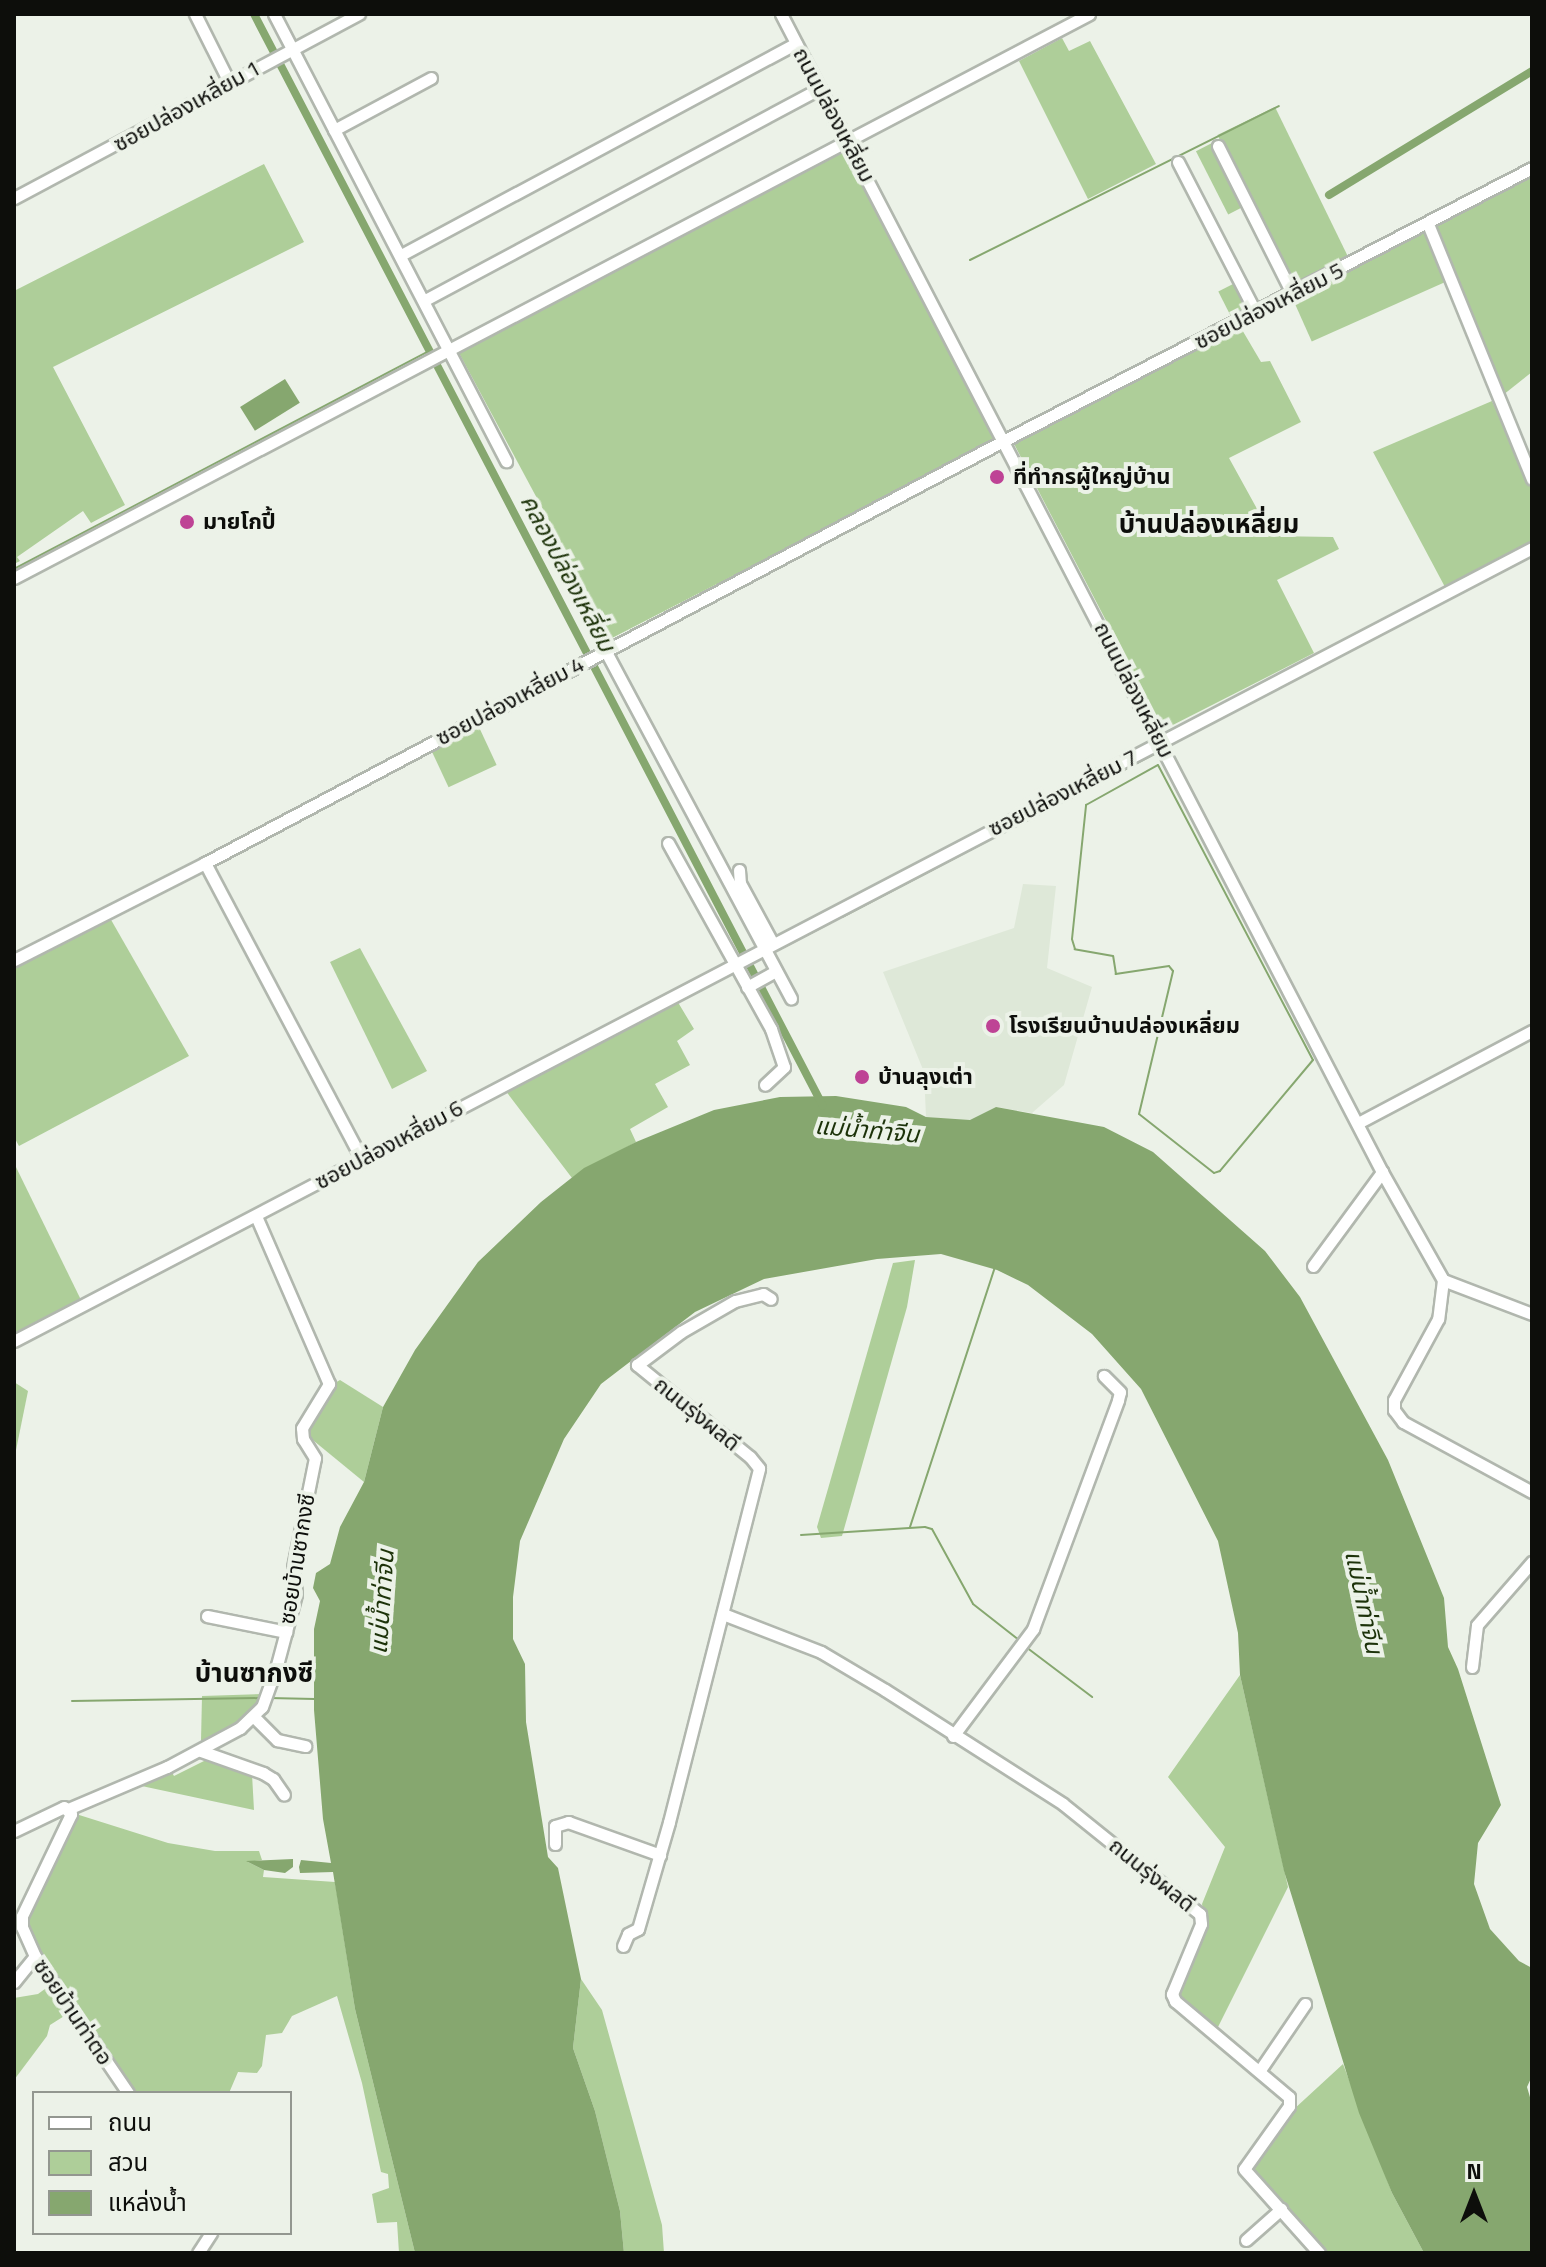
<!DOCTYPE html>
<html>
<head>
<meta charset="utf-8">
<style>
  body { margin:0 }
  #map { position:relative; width:1546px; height:2267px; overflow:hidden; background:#ecf2e8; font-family:"Titillium Web","Noto Sans Thai",sans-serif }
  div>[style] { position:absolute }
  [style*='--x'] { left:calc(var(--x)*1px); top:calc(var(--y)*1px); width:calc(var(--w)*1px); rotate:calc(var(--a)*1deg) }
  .built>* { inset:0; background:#dee8d8 }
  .green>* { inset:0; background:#aece99; transform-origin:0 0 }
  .water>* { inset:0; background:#86a76f; transform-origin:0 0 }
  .stream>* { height:2px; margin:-1px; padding:0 1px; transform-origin:1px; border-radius:1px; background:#86a76f }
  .canal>* { height:8px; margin:-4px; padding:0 4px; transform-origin:4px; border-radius:4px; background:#86a76f }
  .roads { filter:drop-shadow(2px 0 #b1b7ae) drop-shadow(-2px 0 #b1b7ae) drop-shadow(0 2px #b1b7ae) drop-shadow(0 -2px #b1b7ae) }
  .minor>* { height:11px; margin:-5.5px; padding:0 5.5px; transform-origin:5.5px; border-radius:5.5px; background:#fff }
  .dots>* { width:22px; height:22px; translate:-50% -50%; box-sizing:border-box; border:4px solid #ecf2e8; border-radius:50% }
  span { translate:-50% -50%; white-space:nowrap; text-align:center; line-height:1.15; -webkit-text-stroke:8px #ecf2e8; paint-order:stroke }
  .street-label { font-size:22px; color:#0d0e0b }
  .poi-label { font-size:22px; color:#0d0e0b; font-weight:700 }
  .left { translate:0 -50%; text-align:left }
  .water-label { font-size:24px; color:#1c3209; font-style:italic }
  .quarter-label { font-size:26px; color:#0d0e0b; font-weight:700 }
  .frame { position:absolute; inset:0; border:16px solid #0d0e0b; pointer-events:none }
  .legend { position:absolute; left:32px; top:2091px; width:260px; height:144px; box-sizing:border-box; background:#ecf2e8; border:2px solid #939790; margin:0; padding:10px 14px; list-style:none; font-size:24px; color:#0d0e0b }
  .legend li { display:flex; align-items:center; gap:16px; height:40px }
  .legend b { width:40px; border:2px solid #939790 }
  .north { position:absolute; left:1434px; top:2155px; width:80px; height:80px; -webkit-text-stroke:6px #ecf2e8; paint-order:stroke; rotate:0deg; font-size:22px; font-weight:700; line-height:32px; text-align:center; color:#0d0e0b }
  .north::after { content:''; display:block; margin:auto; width:28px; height:36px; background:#0d0e0b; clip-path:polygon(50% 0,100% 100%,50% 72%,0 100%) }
</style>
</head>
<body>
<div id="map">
  <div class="built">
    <i style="clip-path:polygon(1023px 884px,1056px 886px,1047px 968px,1092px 987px,1064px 1085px,1032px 1113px,996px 1107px,970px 1121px,926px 1117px,924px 1072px,883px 972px,1014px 928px)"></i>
  </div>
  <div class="green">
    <i style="clip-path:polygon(1062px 38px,1069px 51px,1090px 41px,1156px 164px,1088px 199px,1019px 61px)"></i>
    <i style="left:1275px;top:107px;width:170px;height:64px;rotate:64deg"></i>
    <i style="left:1212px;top:143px;width:71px;height:18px;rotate:63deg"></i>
    <i style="clip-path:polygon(843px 149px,996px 436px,993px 442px,612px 638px,459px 353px)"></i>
    <i style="clip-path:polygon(264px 164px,304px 242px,53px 367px,125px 505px,91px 523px,83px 511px,17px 557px,20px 561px,14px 564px,14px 291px)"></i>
    <i style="clip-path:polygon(1532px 174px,1532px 372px,1503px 395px,1434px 226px)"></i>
    <i style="left:1425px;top:232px;width:54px;height:148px;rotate:66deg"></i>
    <i style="left:1237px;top:282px;width:31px;height:21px;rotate:63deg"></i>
    <i style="clip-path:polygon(1241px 328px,1261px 362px,1270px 361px,1301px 422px,1229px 458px,1272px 536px,1333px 537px,1339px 549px,1277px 580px,1314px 653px,1163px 730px,1013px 442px)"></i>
    <i style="clip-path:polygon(1492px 401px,1532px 490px,1532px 542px,1445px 587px,1373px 452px)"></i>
    <i style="left:478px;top:725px;width:44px;height:53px;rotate:65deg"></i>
    <i style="clip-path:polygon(110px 918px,189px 1056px,19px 1146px,14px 1137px,14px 968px)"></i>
    <i style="clip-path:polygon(360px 948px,427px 1071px,392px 1089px,330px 962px)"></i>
    <i style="clip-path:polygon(676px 999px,694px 1029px,677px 1041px,690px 1065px,655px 1084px,668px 1107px,630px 1129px,636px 1142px,572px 1178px,505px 1090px)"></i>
    <i style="clip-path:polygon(14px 1163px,81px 1300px,14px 1335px)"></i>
    <i style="clip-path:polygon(915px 1260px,907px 1307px,842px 1536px,821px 1538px,817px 1527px,893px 1263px)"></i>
    <i style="clip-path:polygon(340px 1380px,383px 1407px,364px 1482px,303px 1432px,333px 1384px)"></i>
    <i style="clip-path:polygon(14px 1382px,28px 1391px,14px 1460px)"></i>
    <i style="clip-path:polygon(1240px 1675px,1288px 1887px,1216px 2031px,1174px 1994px,1205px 1919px,1202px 1904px,1225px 1847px,1168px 1777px)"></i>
    <i style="clip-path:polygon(264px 1694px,255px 1708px,236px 1723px,201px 1741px,202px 1696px)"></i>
    <i style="clip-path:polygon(210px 1758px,252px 1774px,254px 1810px,137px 1785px,170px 1769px,174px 1776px)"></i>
    <i style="clip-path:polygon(76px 1814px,168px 1843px,215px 1851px,259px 1851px,262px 1860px,248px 1862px,264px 1870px,263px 1877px,335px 1882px,355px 2009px,415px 2253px,399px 2253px,397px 2222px,377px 2223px,372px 2194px,389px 2188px,388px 2174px,381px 2172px,362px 2083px,337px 1996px,292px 2016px,282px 2033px,266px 2035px,262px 2066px,257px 2073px,238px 2072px,229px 2093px,132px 2093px,25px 1933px,28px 1908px)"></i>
    <i style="clip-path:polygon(581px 1979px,602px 2010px,662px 2225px,664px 2253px,624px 2253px,620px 2211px,595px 2111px,573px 2048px)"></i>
    <i style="clip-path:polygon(49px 1986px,69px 2013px,50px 2025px,47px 2036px,14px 2080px,14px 1998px,38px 1994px)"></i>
    <i style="clip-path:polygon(1343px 2064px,1392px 2193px,1424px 2253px,1325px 2253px,1252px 2175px,1250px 2166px,1293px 2110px)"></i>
  </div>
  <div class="water">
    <i style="left:285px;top:379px;width:28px;height:53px;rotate:58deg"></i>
    <i style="clip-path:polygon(836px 1096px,906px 1107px,926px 1117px,970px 1120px,996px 1107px,1104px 1127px,1153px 1152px,1265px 1251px,1300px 1297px,1388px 1460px,1444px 1598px,1448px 1647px,1458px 1669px,1501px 1805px,1478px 1843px,1474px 1884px,1490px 1929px,1519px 1961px,1532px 1968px,1532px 2076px,1527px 2087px,1532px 2104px,1532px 2253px,1424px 2253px,1392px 2193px,1359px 2113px,1284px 1871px,1240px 1675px,1238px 1633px,1218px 1541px,1141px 1389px,1092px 1334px,1028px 1285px,997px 1270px,941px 1254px,877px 1259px,764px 1279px,695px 1312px,601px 1384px,564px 1439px,520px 1541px,513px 1597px,513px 1639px,525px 1664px,526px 1722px,548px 1857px,558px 1868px,581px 1979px,573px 2048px,595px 2111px,620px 2211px,624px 2253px,415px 2253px,355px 2009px,333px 1872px,300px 1873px,299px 1867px,301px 1860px,331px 1863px,323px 1819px,314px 1710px,314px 1629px,320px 1601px,313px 1588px,316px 1573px,330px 1564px,340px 1527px,364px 1482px,383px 1407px,415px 1350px,478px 1262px,541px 1202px,584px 1168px,636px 1142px,714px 1110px,780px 1097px)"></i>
    <i style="clip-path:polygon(293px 1859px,293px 1867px,285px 1873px,264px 1870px,246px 1861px)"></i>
  </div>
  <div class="stream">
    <i style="--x:970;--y:260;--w:345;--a:-26.5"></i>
    <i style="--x:14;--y:569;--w:469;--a:-27.7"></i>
    <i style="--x:1158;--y:765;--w:333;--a:62.3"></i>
    <i style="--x:1313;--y:1060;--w:145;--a:130"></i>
    <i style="--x:1220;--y:1171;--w:6;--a:162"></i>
    <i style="--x:1214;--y:1173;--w:95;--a:-141.8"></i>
    <i style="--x:1139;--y:1114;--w:147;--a:-76.6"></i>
    <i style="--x:1173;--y:971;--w:6;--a:-129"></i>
    <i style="--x:1169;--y:966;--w:54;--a:171.4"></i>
    <i style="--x:1116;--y:974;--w:18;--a:-99"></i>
    <i style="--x:1113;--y:956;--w:39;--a:-170"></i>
    <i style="--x:1075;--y:949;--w:10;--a:-107"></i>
    <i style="--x:1072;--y:939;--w:135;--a:-84"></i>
    <i style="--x:1086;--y:805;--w:82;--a:-29.1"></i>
    <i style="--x:1065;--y:801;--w:105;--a:-27.8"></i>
    <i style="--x:842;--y:917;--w:237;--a:-27.6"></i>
    <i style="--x:774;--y:952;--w:63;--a:-27.4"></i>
    <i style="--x:750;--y:965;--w:14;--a:-30"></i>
    <i style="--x:173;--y:1264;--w:89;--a:-26.6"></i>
    <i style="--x:910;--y:1527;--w:274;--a:-71.9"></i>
    <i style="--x:801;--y:1535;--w:124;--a:-3.7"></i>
    <i style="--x:925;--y:1527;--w:7;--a:16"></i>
    <i style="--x:932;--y:1529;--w:85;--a:61.3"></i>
    <i style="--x:973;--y:1604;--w:58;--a:38"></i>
    <i style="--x:1026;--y:1647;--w:83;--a:37.1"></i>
    <i style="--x:269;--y:1698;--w:46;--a:1.2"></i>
    <i style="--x:72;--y:1701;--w:187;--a:-0.9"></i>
  </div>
  <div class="canal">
    <i style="--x:254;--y:14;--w:1231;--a:62.48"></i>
    <i style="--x:1329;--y:195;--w:238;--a:-31.4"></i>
  </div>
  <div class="roads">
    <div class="minor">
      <i style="--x:195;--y:14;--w:76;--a:63.4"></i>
      <i style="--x:274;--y:14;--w:504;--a:62.57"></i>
      <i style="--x:781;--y:14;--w:1305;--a:62.57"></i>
      <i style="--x:1382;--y:1172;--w:124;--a:60.5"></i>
      <i style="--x:1443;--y:1280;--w:95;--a:20.9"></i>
      <i style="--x:334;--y:130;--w:110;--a:-28.2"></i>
      <i style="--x:1218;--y:146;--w:165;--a:63.3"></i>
      <i style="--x:1178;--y:162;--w:170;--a:62.7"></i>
      <i style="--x:14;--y:198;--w:391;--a:-28.1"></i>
      <i style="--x:1428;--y:224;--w:275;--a:67.8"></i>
      <i style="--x:401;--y:255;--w:448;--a:-28.2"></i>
      <i style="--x:425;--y:300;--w:448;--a:-28.2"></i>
      <i style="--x:14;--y:578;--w:1214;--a:-27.68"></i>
      <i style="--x:605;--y:650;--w:395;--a:61.9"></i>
      <i style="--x:668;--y:843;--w:213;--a:61"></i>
      <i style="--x:771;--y:1029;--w:40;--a:71.1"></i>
      <i style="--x:784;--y:1067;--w:26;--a:137"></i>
      <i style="--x:205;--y:863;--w:336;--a:62.1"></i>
      <i style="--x:739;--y:870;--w:13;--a:86"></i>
      <i style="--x:740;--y:883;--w:69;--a:61.6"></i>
      <i style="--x:14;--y:960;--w:214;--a:-26.9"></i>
      <i style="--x:205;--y:863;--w:905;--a:-27.87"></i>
      <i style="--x:1005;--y:440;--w:593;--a:-27.3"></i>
      <i style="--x:747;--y:987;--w:33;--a:-29"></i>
      <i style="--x:1358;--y:1123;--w:197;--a:-27.9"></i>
      <i style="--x:1313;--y:1266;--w:117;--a:-53.7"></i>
      <i style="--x:1443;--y:1280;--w:39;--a:97"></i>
      <i style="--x:1438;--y:1319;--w:92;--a:118.5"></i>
      <i style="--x:1394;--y:1400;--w:10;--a:90"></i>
      <i style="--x:1394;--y:1410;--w:15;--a:53"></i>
      <i style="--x:1403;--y:1422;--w:147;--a:28.5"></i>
      <i style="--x:14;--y:1341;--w:1713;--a:-27.58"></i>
      <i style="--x:723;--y:1614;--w:105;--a:21.2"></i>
      <i style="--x:821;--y:1652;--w:74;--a:30.7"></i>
      <i style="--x:885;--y:1690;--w:211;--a:32.6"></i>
      <i style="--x:1063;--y:1804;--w:176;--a:38.8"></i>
      <i style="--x:1200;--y:1914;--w:10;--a:84"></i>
      <i style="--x:1201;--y:1924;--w:76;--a:112.5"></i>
      <i style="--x:1172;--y:1994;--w:8;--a:67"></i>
      <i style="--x:1175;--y:2001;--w:149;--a:40.1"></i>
      <i style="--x:1289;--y:2097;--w:9;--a:90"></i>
      <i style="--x:1289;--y:2106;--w:77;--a:125.5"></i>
      <i style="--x:1244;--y:2169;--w:113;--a:48.2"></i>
      <i style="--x:207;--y:1616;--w:81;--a:11.4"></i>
      <i style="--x:1472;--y:1667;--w:42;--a:-83.2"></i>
      <i style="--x:1477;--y:1625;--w:84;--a:-48.9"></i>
      <i style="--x:254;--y:1717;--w:33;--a:45"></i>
      <i style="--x:277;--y:1740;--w:29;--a:12"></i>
      <i style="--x:953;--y:1736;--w:134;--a:-53.2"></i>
      <i style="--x:1033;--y:1629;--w:244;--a:-69.6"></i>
      <i style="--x:1118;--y:1400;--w:8;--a:-76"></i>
      <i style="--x:1120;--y:1392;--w:23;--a:-135"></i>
      <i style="--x:201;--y:1751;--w:66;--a:19.5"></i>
      <i style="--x:263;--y:1773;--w:12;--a:31"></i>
      <i style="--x:273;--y:1779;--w:19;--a:55"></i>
      <i style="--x:68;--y:1809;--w:108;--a:-23"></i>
      <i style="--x:167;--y:1767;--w:83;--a:-28.1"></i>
      <i style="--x:240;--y:1728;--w:30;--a:-44"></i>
      <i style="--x:262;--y:1707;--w:45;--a:-70.3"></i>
      <i style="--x:277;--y:1665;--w:73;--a:-75"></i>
      <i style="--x:296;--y:1594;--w:27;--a:-96"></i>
      <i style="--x:293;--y:1567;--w:111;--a:-78.6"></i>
      <i style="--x:315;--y:1458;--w:22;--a:-122"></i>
      <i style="--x:303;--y:1439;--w:11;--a:-95"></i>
      <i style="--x:302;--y:1428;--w:52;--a:-58.5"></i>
      <i style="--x:329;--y:1384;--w:183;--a:-113.5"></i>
      <i style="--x:14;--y:1831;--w:55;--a:-25.6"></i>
      <i style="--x:64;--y:1807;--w:10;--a:45"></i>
      <i style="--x:71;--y:1814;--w:113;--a:115.7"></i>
      <i style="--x:22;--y:1916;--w:11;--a:90"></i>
      <i style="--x:22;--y:1927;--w:32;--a:66"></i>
      <i style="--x:35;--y:1956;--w:166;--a:55.8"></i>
      <i style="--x:555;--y:1844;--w:18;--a:-90"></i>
      <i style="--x:555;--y:1826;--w:14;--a:-17"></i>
      <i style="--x:568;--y:1822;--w:98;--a:19.7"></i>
      <i style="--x:623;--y:1946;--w:13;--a:-67"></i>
      <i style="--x:628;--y:1934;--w:11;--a:-27"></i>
      <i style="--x:638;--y:1929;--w:111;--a:-73.8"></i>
      <i style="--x:669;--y:1822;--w:365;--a:-75.7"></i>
      <i style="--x:759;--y:1468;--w:14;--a:-129"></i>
      <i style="--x:750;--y:1457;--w:146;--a:-140.8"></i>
      <i style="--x:637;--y:1365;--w:55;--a:-36.9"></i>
      <i style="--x:681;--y:1332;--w:62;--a:-29.9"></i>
      <i style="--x:735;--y:1301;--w:29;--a:-14"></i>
      <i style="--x:763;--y:1294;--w:9;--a:32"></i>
      <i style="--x:14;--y:1982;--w:33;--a:-51"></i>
      <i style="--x:1260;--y:2070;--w:80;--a:-55.7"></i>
      <i style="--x:1246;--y:2240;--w:47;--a:-41.5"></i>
      <i style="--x:198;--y:2253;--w:24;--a:-57"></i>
    </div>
  </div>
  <div class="dots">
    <i style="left:997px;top:477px;background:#be4395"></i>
    <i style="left:187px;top:522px;background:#be4395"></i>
    <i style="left:993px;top:1026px;background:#be4395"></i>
    <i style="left:862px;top:1077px;background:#be4395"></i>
  </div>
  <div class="street-label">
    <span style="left:187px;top:106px;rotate:-29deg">ซอยปล่องเหลี่ยม 1</span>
    <span style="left:834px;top:115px;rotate:62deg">ถนนปล่องเหลี่ยม</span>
    <span style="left:1269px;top:306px;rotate:-27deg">ซอยปล่องเหลี่ยม 5</span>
    <span style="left:1134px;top:690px;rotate:63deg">ถนนปล่องเหลี่ยม</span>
    <span style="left:510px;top:701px;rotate:-28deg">ซอยปล่องเหลี่ยม 4</span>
    <span style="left:1063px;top:793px;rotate:-27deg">ซอยปล่องเหลี่ยม 7</span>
    <span style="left:389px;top:1145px;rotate:-28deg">ซอยปล่องเหลี่ยม 6</span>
    <span style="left:697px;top:1414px;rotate:39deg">ถนนรุ่งผลดี</span>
    <span style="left:297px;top:1559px;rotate:-81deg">ซอยบ้านซากงซี</span>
    <span style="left:1152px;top:1875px;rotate:39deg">ถนนรุ่งผลดี</span>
    <span style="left:73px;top:2012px;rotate:56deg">ซอยบ้านท่าตอ</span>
  </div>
  <div class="poi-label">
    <span class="left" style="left:1013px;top:477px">ที่ทำกรผู้ใหญ่บ้าน</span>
    <span class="left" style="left:203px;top:522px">มายโกปี้</span>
    <span class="left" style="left:1009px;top:1026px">โรงเรียนบ้านปล่องเหลี่ยม</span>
    <span class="left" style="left:878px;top:1077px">บ้านลุงเต่า</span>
  </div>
  <div class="water-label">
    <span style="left:568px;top:573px;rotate:62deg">คลองปล่องเหลี่ยม</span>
    <span style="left:867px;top:1130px;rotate:5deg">แม่น้ำท่าจีน</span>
    <span style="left:382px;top:1602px;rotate:-86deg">แม่น้ำท่าจีน</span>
    <span style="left:1364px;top:1602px;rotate:78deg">แม่น้ำท่าจีน</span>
  </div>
  <div class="quarter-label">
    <span style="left:1209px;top:524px">บ้านปล่องเหลี่ยม</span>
    <span style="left:254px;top:1673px">บ้านซากงซี</span>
  </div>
  <div class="frame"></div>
  <ul class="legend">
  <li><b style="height:10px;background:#fff"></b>ถนน</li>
  <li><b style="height:22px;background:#aece99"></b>สวน</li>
  <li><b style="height:22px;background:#86a76f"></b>แหล่งน้ำ</li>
  </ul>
  <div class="north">N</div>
</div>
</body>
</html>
